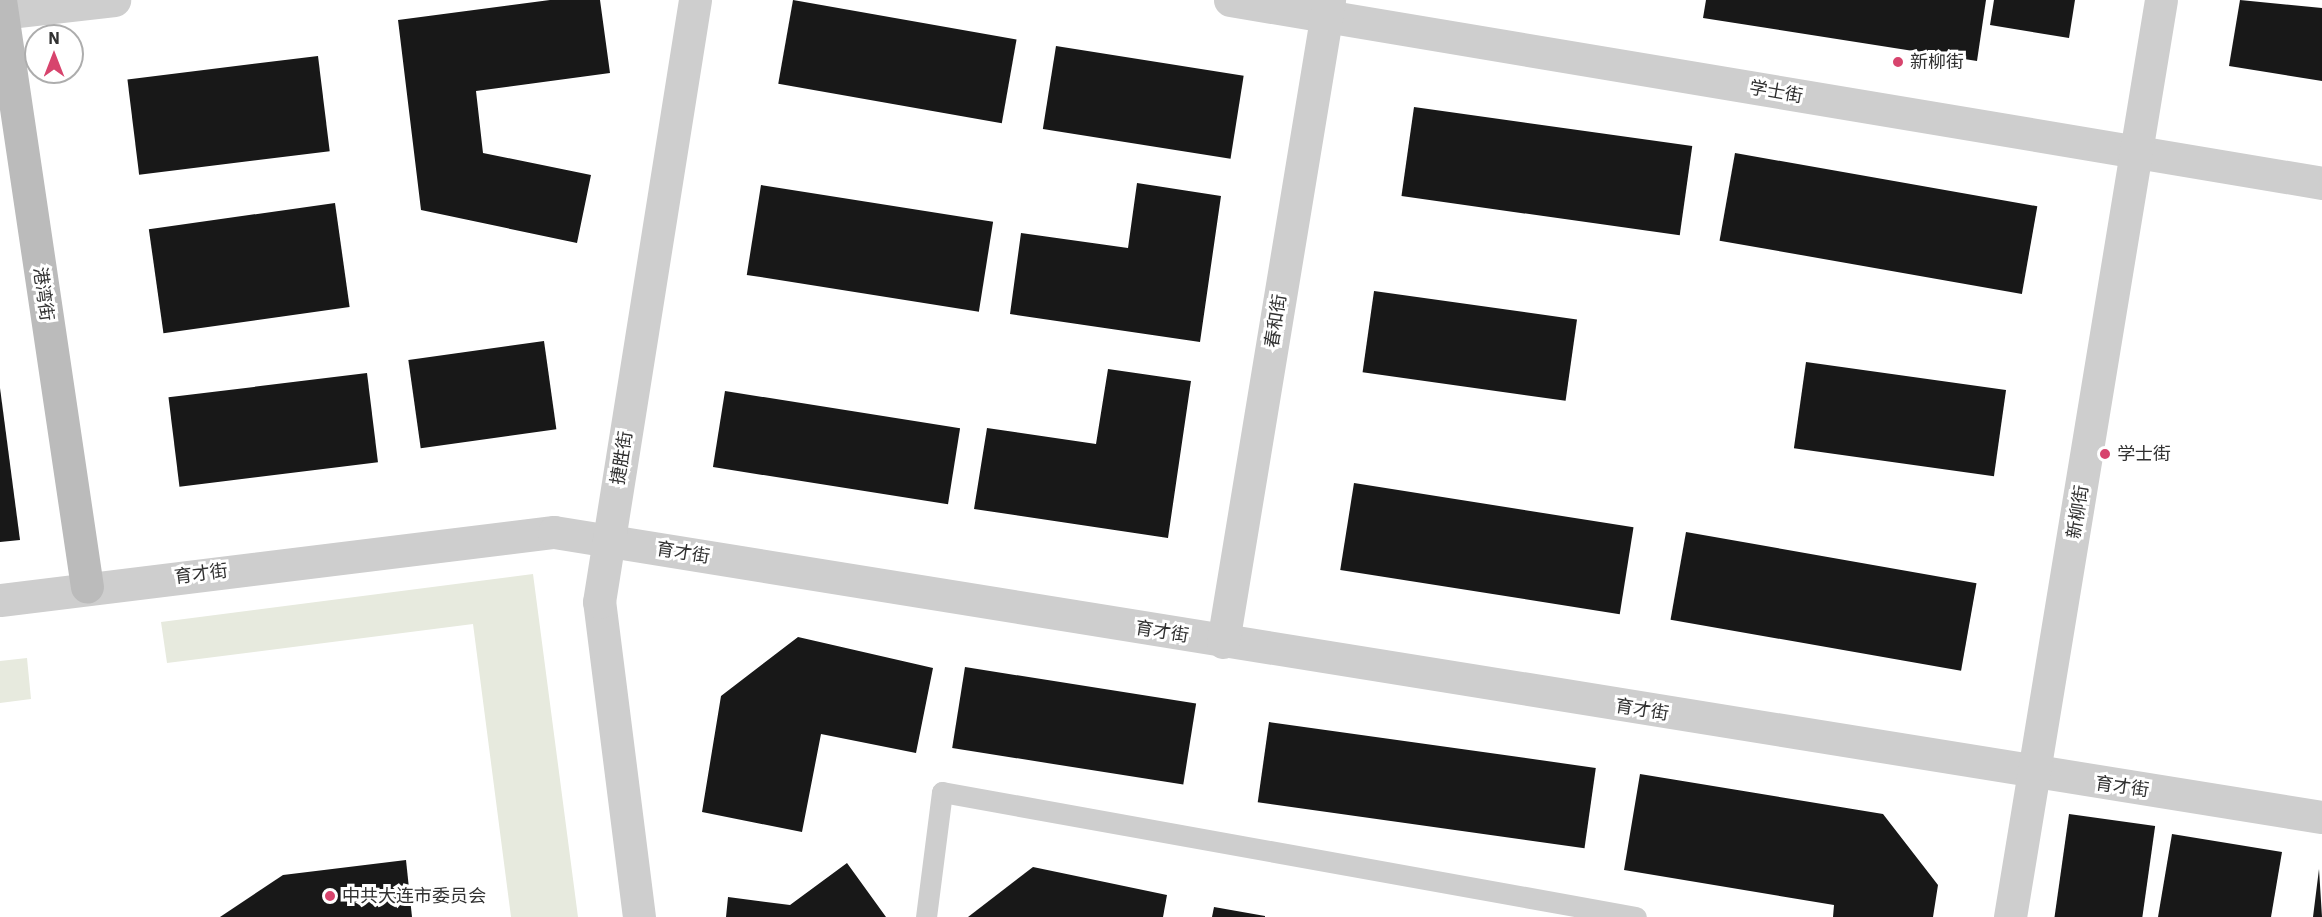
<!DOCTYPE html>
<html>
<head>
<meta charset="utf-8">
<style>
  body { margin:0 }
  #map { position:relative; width:2322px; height:917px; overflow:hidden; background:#fff; font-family:"IBM Plex Sans","Noto Sans SC",sans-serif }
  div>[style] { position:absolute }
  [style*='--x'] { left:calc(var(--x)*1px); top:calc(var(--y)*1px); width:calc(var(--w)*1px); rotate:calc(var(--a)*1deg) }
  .green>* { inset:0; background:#e7eade }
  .building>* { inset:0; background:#181818; transform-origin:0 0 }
  .lane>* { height:21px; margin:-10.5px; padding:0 10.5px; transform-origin:10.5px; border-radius:10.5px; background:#cecece }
  .street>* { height:33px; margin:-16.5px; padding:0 16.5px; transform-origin:16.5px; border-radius:16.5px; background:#cecece }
  .secondary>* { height:33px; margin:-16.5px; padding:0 16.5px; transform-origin:16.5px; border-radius:16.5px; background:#bbb }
  .dots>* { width:16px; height:16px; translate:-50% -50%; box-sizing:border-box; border:3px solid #fff; border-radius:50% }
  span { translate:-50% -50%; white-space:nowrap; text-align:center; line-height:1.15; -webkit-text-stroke:6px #fff; paint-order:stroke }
  .poi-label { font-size:18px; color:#313131 }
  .left { translate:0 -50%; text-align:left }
  .street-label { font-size:18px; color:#313131 }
  .north { position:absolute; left:24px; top:24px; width:60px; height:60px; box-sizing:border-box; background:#fff; border:2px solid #adadad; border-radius:50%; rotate:0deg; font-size:16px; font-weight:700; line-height:24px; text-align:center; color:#313131 }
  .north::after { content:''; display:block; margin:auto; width:21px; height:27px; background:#d7446d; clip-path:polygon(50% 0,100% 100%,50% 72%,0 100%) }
</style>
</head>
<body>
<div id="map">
  <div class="green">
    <i style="clip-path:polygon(533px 574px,578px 917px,511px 917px,473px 624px,167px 663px,161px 622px)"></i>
    <i style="clip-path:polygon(27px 658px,31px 699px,0 703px,0 661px)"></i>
  </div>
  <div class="building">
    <i style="clip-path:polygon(550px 0,600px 0,610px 73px,476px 91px,483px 153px,591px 175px,577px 243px,421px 210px,398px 20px)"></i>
    <i style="left:793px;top:0;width:227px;height:85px;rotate:10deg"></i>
    <i style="clip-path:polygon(1706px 0,1986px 0,1977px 61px,1703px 18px)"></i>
    <i style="clip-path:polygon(1994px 0,2075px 0,2069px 38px,1990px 25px)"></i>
    <i style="clip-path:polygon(2240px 0,2322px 8px,2322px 81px,2229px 66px)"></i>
    <i style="left:1056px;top:46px;width:190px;height:84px;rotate:9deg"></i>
    <i style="left:318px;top:56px;width:96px;height:192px;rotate:83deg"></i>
    <i style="left:1414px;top:107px;width:281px;height:90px;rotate:8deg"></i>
    <i style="left:1735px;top:153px;width:307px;height:89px;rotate:10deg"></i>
    <i style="clip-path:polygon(1137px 183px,1221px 196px,1200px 342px,1010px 314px,1021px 233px,1128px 248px)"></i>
    <i style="left:761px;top:185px;width:235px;height:91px;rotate:9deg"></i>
    <i style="left:335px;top:203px;width:105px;height:188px;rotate:82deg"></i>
    <i style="left:1374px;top:291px;width:205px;height:82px;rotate:8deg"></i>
    <i style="left:544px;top:341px;width:89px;height:137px;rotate:82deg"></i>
    <i style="left:1806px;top:362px;width:202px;height:87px;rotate:8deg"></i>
    <i style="clip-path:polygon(1108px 369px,1191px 381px,1168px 538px,974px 509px,987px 428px,1096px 444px)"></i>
    <i style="left:367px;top:373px;width:90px;height:200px;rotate:83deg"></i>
    <i style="clip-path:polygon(0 388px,20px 540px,0 542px)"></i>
    <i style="left:725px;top:391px;width:238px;height:77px;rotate:9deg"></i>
    <i style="left:1354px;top:483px;width:283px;height:88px;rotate:9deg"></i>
    <i style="left:1686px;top:532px;width:295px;height:89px;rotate:10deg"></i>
    <i style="clip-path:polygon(798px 637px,933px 668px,916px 753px,821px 734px,802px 832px,702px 812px,721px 696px)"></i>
    <i style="left:965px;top:667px;width:234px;height:82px;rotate:9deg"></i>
    <i style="left:1269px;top:722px;width:330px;height:81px;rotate:8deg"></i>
    <i style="clip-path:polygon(1640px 774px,1883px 814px,1938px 885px,1933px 917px,1833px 917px,1834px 905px,1624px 870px)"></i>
    <i style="left:2069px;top:814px;width:87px;height:104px;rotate:8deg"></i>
    <i style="clip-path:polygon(2172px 834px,2282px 852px,2271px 917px,2158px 917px)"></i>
    <i style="clip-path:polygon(406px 860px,412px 917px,220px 917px,283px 875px)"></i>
    <i style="clip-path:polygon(847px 863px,886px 917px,726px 917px,728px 897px,790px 905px)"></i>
    <i style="clip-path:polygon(1033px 867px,1167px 895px,1163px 917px,968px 917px)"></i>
    <i style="clip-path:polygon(2319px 869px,2322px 917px,2313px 917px)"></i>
    <i style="clip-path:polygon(1214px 907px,1265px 916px,1265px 917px,1212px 917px)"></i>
  </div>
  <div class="lane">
    <i style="--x:926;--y:917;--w:126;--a:-82.7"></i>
    <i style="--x:942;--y:792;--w:705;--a:10.21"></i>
  </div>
  <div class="street">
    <i style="--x:1230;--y:0;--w:1107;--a:9.51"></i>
    <i style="--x:0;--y:13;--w:115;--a:-6.5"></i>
    <i style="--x:0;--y:600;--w:558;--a:-7"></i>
    <i style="--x:554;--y:532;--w:1791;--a:9.16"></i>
    <i style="--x:1223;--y:642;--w:651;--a:-80.62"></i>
    <i style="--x:639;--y:917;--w:318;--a:-97.2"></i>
    <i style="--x:599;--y:602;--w:610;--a:-80.94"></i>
    <i style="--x:2010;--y:917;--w:929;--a:-80.65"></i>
  </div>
  <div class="secondary">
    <i style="--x:0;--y:0;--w:593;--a:81.57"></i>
  </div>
  <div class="dots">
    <i style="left:1898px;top:62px;background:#d7446d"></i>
    <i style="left:2105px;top:454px;background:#d7446d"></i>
    <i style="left:330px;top:896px;background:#d7446d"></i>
  </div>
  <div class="poi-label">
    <span class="left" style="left:1910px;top:62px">新柳街</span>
    <span class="left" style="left:2117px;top:454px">学士街</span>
    <span class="left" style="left:342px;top:896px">中共大连市委员会</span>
  </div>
  <div class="street-label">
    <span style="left:1776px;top:92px;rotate:10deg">学士街</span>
    <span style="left:43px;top:294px;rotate:82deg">港湾街</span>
    <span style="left:1276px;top:321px;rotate:-81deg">春和街</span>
    <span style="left:622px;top:458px;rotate:-81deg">捷胜街</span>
    <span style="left:2078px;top:512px;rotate:-81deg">新柳街</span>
    <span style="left:683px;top:553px;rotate:9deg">育才街</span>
    <span style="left:201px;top:574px;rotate:-7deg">育才街</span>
    <span style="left:1162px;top:632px;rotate:9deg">育才街</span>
    <span style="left:1642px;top:710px;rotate:9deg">育才街</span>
    <span style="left:2122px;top:787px;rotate:8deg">育才街</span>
  </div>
  <div class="north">N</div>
</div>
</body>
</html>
